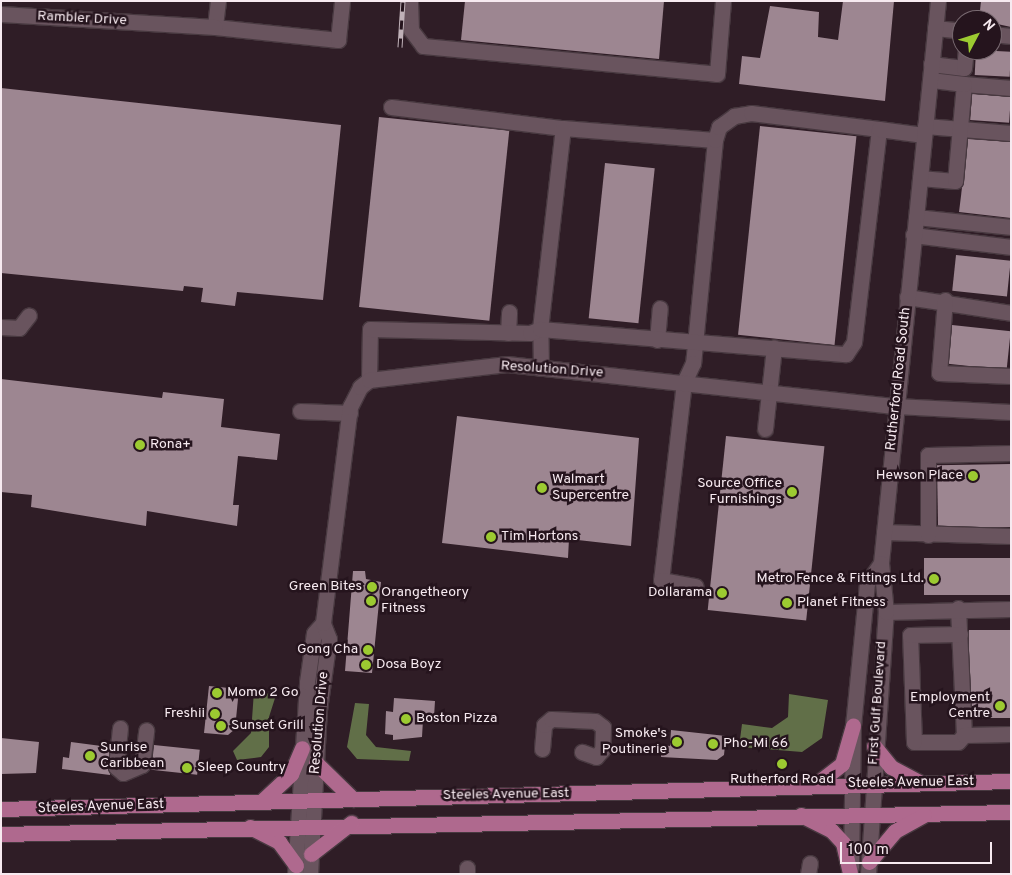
<!DOCTYPE html>
<html>
<head>
<meta charset="utf-8">
<style>
  body { margin:0 }
  #map { position:relative; width:1012px; height:875px; overflow:hidden; background:#2f1d26; font-family:Overpass,sans-serif }
  div>[style] { position:absolute }
  [style*='--x'] { left:calc(var(--x)*1px); top:calc(var(--y)*1px); width:calc(var(--w)*1px); rotate:calc(var(--a)*1deg) }
  .water>* { inset:0; background:#616f48 }
  .building>* { inset:0; background:#9d8691; transform-origin:0 0 }
  .roads { filter:drop-shadow(1px 0 #483940) drop-shadow(-1px 0 #483940) drop-shadow(0 1px #483940) drop-shadow(0 -1px #483940) }
  .minor>* { height:15px; margin:-7.5px; padding:0 7.5px; transform-origin:7.5px; border-radius:7.5px; background:#69545e }
  .major>* { height:15px; margin:-7.5px; padding:0 7.5px; transform-origin:7.5px; border-radius:7.5px; background:#af698e }
  .rail>* { height:5px; margin-top:-2.5px; transform-origin:0; background:repeating-linear-gradient(90deg,#25141d 0 9px,#c0b1b8 0 18px); box-sizing:border-box; border-block:1px solid #c0b1b8 }
  .dots>* { width:14px; height:14px; translate:-50% -50%; box-sizing:border-box; border:2px solid #25141d; border-radius:50% }
  span { translate:-50% -50%; white-space:nowrap; text-align:center; line-height:1.15; -webkit-text-stroke:5px #25141d; paint-order:stroke }
  .street-label { font-size:14px; color:#f7eaf0 }
  .poi-label { font-size:14px; color:#f7eaf0 }
  .left { translate:0 -50%; text-align:left }
  .right { translate:-100% -50%; text-align:right }
  .frame { position:absolute; inset:0; border:2px solid #f7eaf0; pointer-events:none }
  .north { position:absolute; left:952px; top:10px; width:50px; height:50px; box-sizing:border-box; background:#25141d; border:1px solid #796a71; border-radius:50%; rotate:50deg; font-size:14px; font-weight:700; line-height:20px; text-align:center; color:#f7eaf0 }
  .north::after { content:''; display:block; margin:auto; width:18px; height:22px; background:#9cca31; clip-path:polygon(50% 0,100% 100%,50% 72%,0 100%) }
  .scale { position:absolute; left:840px; top:842px; width:152px; height:22px; box-sizing:border-box; border:2px solid #f7eaf0; border-top:0; padding-left:6px; font-size:15px; line-height:18px; white-space:nowrap; color:#f7eaf0; -webkit-text-stroke:4px #25141d; paint-order:stroke }
</style>
</head>
<body>
<div id="map">
  <div class="water">
    <i style="clip-path:polygon(254px 691px,276px 695px,269px 717px,269px 747px,261px 757px,237px 760px,233px 751px,251px 733px)"></i>
    <i style="clip-path:polygon(789px 694px,828px 700px,822px 738px,802px 752px,739px 747px,742px 724px,772px 728px,788px 717px)"></i>
    <i style="clip-path:polygon(355px 703px,369px 704px,366px 735px,376px 747px,411px 751px,409px 761px,357px 759px,347px 747px)"></i>
  </div>
  <div class="building">
    <i style="clip-path:polygon(465px 1px,664px 1px,659px 59px,461px 40px)"></i>
    <i style="clip-path:polygon(843px 1px,894px 1px,885px 101px,739px 84px,742px 56px,760px 58px,770px 6px,819px 12px,818px 37px,838px 40px)"></i>
    <i style="clip-path:polygon(981px 1px,1011px 1px,1011px 27px,979px 20px)"></i>
    <i style="left:976px;top:50px;width:35px;height:25px;rotate:3deg"></i>
    <i style="clip-path:polygon(1px 88px,341px 125px,323px 300px,237px 292px,235px 306px,201px 302px,203px 288px,184px 286px,183px 291px,1px 273px)"></i>
    <i style="left:972px;top:94px;width:39px;height:26px;rotate:4deg"></i>
    <i style="left:379px;top:117px;width:131px;height:191px;rotate:6deg"></i>
    <i style="left:760px;top:126px;width:97px;height:210px;rotate:6deg"></i>
    <i style="clip-path:polygon(968px 139px,1011px 142px,1011px 218px,959px 212px)"></i>
    <i style="left:605px;top:163px;width:50px;height:156px;rotate:6deg"></i>
    <i style="left:956px;top:255px;width:55px;height:36px;rotate:6deg"></i>
    <i style="left:952px;top:325px;width:59px;height:39px;rotate:6deg"></i>
    <i style="clip-path:polygon(1px 379px,162px 398px,163px 392px,224px 399px,221px 427px,280px 434px,277px 460px,238px 456px,233px 505px,239px 505px,237px 526px,147px 511px,146px 526px,31px 507px,32px 495px,1px 492px)"></i>
    <i style="clip-path:polygon(457px 416px,639px 438px,631px 546px,569px 539px,568px 558px,442px 543px)"></i>
    <i style="left:726px;top:436px;width:99px;height:175px;rotate:6deg"></i>
    <i style="left:1010px;top:464px;width:63px;height:73px;rotate:89deg"></i>
    <i style="left:1011px;top:558px;width:37px;height:87px;rotate:90deg"></i>
    <i style="clip-path:polygon(353px 571px,365px 571px,366px 579px,381px 582px,372px 673px,345px 671px)"></i>
    <i style="left:1011px;top:630px;width:88px;height:42px;rotate:90deg"></i>
    <i style="clip-path:polygon(209px 686px,239px 689px,235px 729px,228px 735px,204px 733px)"></i>
    <i style="clip-path:polygon(394px 698px,435px 701px,434px 717px,423px 720px,422px 737px,393px 740px,393px 735px,385px 734px,386px 711px,393px 712px)"></i>
    <i style="clip-path:polygon(671px 730px,726px 736px,724px 755px,717px 760px,661px 757px,662px 745px,670px 746px)"></i>
    <i style="clip-path:polygon(1px 738px,39px 742px,36px 773px,1px 774px)"></i>
    <i style="clip-path:polygon(71px 742px,109px 747px,110px 775px,62px 769px,63px 757px,69px 758px)"></i>
    <i style="left:154px;top:745px;width:46px;height:25px;rotate:6deg"></i>
  </div>
  <div class="roads">
    <div class="minor">
      <i style="--x:218;--y:1;--w:26;--a:97"></i>
      <i style="--x:215;--y:27;--w:124;--a:6"></i>
      <i style="--x:338;--y:40;--w:39;--a:-84"></i>
      <i style="--x:410;--y:1;--w:29;--a:88"></i>
      <i style="--x:411;--y:30;--w:20;--a:53"></i>
      <i style="--x:423;--y:46;--w:295;--a:5.4"></i>
      <i style="--x:717;--y:74;--w:73;--a:-85.3"></i>
      <i style="--x:1;--y:14;--w:214;--a:3.5"></i>
      <i style="--x:935;--y:28;--w:27;--a:6"></i>
      <i style="--x:992;--y:34;--w:19;--a:6"></i>
      <i style="--x:931;--y:64;--w:33;--a:7"></i>
      <i style="--x:964;--y:68;--w:18;--a:-84"></i>
      <i style="--x:964;--y:84;--w:47;--a:4.9"></i>
      <i style="--x:391;--y:107;--w:173;--a:7"></i>
      <i style="--x:563;--y:128;--w:152;--a:4.5"></i>
      <i style="--x:715;--y:140;--w:224;--a:95.6"></i>
      <i style="--x:693;--y:363;--w:21;--a:115"></i>
      <i style="--x:684;--y:382;--w:199;--a:96.6"></i>
      <i style="--x:661;--y:580;--w:35;--a:10"></i>
      <i style="--x:925;--y:126;--w:86;--a:4.7"></i>
      <i style="--x:715;--y:140;--w:14;--a:-73"></i>
      <i style="--x:719;--y:127;--w:19;--a:-36"></i>
      <i style="--x:734;--y:116;--w:17;--a:-10"></i>
      <i style="--x:751;--y:113;--w:129;--a:7.1"></i>
      <i style="--x:920;--y:178;--w:35;--a:5"></i>
      <i style="--x:955;--y:181;--w:97;--a:-84.7"></i>
      <i style="--x:964;--y:84;--w:34;--a:-173"></i>
      <i style="--x:916;--y:217;--w:96;--a:6"></i>
      <i style="--x:913;--y:235;--w:99;--a:7"></i>
      <i style="--x:907;--y:297;--w:105;--a:8.7"></i>
      <i style="--x:945;--y:300;--w:73;--a:94.7"></i>
      <i style="--x:939;--y:373;--w:72;--a:2.4"></i>
      <i style="--x:1;--y:327;--w:18;--a:3"></i>
      <i style="--x:19;--y:328;--w:16;--a:-52"></i>
      <i style="--x:508;--y:333;--w:21;--a:-87"></i>
      <i style="--x:657;--y:340;--w:32;--a:-85"></i>
      <i style="--x:541;--y:368;--w:39;--a:-91"></i>
      <i style="--x:540;--y:329;--w:202;--a:-83.5"></i>
      <i style="--x:369;--y:380;--w:51;--a:-88.9"></i>
      <i style="--x:370;--y:329;--w:160;--a:1.4"></i>
      <i style="--x:530;--y:333;--w:11;--a:-22"></i>
      <i style="--x:540;--y:329;--w:307;--a:4.7"></i>
      <i style="--x:846;--y:354;--w:14;--a:-56"></i>
      <i style="--x:854;--y:342;--w:214;--a:-83.3"></i>
      <i style="--x:879;--y:129;--w:45;--a:7.6"></i>
      <i style="--x:300;--y:411;--w:50;--a:2.3"></i>
      <i style="--x:765;--y:429;--w:82;--a:-83.7"></i>
      <i style="--x:884;--y:532;--w:127;--a:1.8"></i>
      <i style="--x:928;--y:535;--w:80;--a:-90"></i>
      <i style="--x:928;--y:455;--w:83;--a:-1.4"></i>
      <i style="--x:958;--y:608;--w:127;--a:87.3"></i>
      <i style="--x:964;--y:735;--w:9;--a:131"></i>
      <i style="--x:958;--y:742;--w:44;--a:180"></i>
      <i style="--x:914;--y:742;--w:107;--a:-92.1"></i>
      <i style="--x:910;--y:635;--w:50;--a:-1.1"></i>
      <i style="--x:886;--y:612;--w:125;--a:-1.4"></i>
      <i style="--x:120;--y:728;--w:39;--a:96"></i>
      <i style="--x:116;--y:767;--w:9;--a:41"></i>
      <i style="--x:123;--y:773;--w:21;--a:-23"></i>
      <i style="--x:142;--y:765;--w:35;--a:-83"></i>
      <i style="--x:964;--y:735;--w:47;--a:-1.2"></i>
      <i style="--x:542;--y:749;--w:24;--a:-85"></i>
      <i style="--x:544;--y:725;--w:9;--a:-41"></i>
      <i style="--x:551;--y:719;--w:44;--a:2.6"></i>
      <i style="--x:595;--y:721;--w:10;--a:37"></i>
      <i style="--x:603;--y:727;--w:23;--a:92"></i>
      <i style="--x:602;--y:750;--w:9;--a:131"></i>
      <i style="--x:596;--y:757;--w:15;--a:-160"></i>
      <i style="--x:851;--y:867;--w:141;--a:-89.2"></i>
      <i style="--x:853;--y:726;--w:144;--a:-84.4"></i>
      <i style="--x:867;--y:583;--w:24;--a:-55"></i>
      <i style="--x:881;--y:563;--w:565;--a:-84.21"></i>
      <i style="--x:467;--y:868;--w:6;--a:90"></i>
      <i style="--x:295;--y:874;--w:192;--a:-86.4"></i>
      <i style="--x:307;--y:682;--w:49;--a:-81.9"></i>
      <i style="--x:314;--y:633;--w:13;--a:-48"></i>
      <i style="--x:310;--y:874;--w:164;--a:-86.9"></i>
      <i style="--x:319;--y:710;--w:72;--a:-82"></i>
      <i style="--x:329;--y:639;--w:17;--a:-111"></i>
      <i style="--x:323;--y:623;--w:218;--a:-82.9"></i>
      <i style="--x:350;--y:407;--w:22;--a:-63"></i>
      <i style="--x:360;--y:387;--w:11;--a:-38"></i>
      <i style="--x:369;--y:380;--w:139;--a:-6.6"></i>
      <i style="--x:507;--y:364;--w:391;--a:6.2"></i>
      <i style="--x:896;--y:406;--w:115;--a:3"></i>
      <i style="--x:808;--y:874;--w:11;--a:-80"></i>
      <i style="--x:868;--y:874;--w:263;--a:-86.1"></i>
      <i style="--x:886;--y:612;--w:49;--a:-95.8"></i>
    </div>
    <div class="major">
      <i style="--x:874;--y:746;--w:27;--a:51"></i>
      <i style="--x:891;--y:767;--w:32;--a:28"></i>
      <i style="--x:316;--y:763;--w:52;--a:44.2"></i>
      <i style="--x:815;--y:785;--w:34;--a:-38"></i>
      <i style="--x:842;--y:764;--w:40;--a:-74"></i>
      <i style="--x:262;--y:801;--w:40;--a:-43"></i>
      <i style="--x:291;--y:774;--w:28;--a:-67"></i>
      <i style="--x:1;--y:809;--w:1010;--a:-1.59"></i>
      <i style="--x:801;--y:815;--w:34;--a:27"></i>
      <i style="--x:831;--y:830;--w:18;--a:47"></i>
      <i style="--x:843;--y:843;--w:32;--a:77"></i>
      <i style="--x:250;--y:827;--w:33;--a:27"></i>
      <i style="--x:279;--y:842;--w:29;--a:54"></i>
      <i style="--x:1;--y:834;--w:1010;--a:-1.25"></i>
      <i style="--x:311;--y:854;--w:51;--a:-37.8"></i>
      <i style="--x:869;--y:862;--w:40;--a:-50"></i>
      <i style="--x:895;--y:831;--w:33;--a:-29"></i>
    </div>
  </div>
  <div class="rail">
    <i style="--x:400;--y:47;--w:46;--a:-86.3"></i>
  </div>
  <div class="dots">
    <i style="left:140px;top:445px;background:#9cca31"></i>
    <i style="left:973px;top:476px;background:#9cca31"></i>
    <i style="left:542px;top:488px;background:#9cca31"></i>
    <i style="left:792px;top:492px;background:#9cca31"></i>
    <i style="left:491px;top:537px;background:#9cca31"></i>
    <i style="left:934px;top:579px;background:#9cca31"></i>
    <i style="left:372px;top:587px;background:#9cca31"></i>
    <i style="left:722px;top:593px;background:#9cca31"></i>
    <i style="left:371px;top:601px;background:#9cca31"></i>
    <i style="left:787px;top:603px;background:#9cca31"></i>
    <i style="left:368px;top:650px;background:#9cca31"></i>
    <i style="left:366px;top:665px;background:#9cca31"></i>
    <i style="left:217px;top:693px;background:#9cca31"></i>
    <i style="left:1000px;top:706px;background:#9cca31"></i>
    <i style="left:215px;top:714px;background:#9cca31"></i>
    <i style="left:406px;top:719px;background:#9cca31"></i>
    <i style="left:221px;top:726px;background:#9cca31"></i>
    <i style="left:677px;top:742px;background:#9cca31"></i>
    <i style="left:713px;top:744px;background:#9cca31"></i>
    <i style="left:90px;top:756px;background:#9cca31"></i>
    <i style="left:782px;top:764px;background:#9cca31"></i>
    <i style="left:187px;top:768px;background:#9cca31"></i>
  </div>
  <div class="street-label">
    <span style="left:82px;top:19px;rotate:3deg">Rambler Drive</span>
    <span style="left:552px;top:370px;rotate:4deg">Resolution Drive</span>
    <span style="left:899px;top:379px;rotate:-84deg">Rutherford Road South</span>
    <span style="left:878px;top:703px;rotate:-86deg">First Gulf Boulevard</span>
    <span style="left:320px;top:723px;rotate:-85deg">Resolution Drive</span>
    <span style="left:911px;top:783px;rotate:-1deg">Steeles Avenue East</span>
    <span style="left:506px;top:795px;rotate:-1deg">Steeles Avenue East</span>
    <span style="left:101px;top:807px;rotate:-2deg">Steeles Avenue East</span>
  </div>
  <div class="poi-label">
    <span class="left" style="left:150px;top:445px">Rona+</span>
    <span class="right" style="left:963px;top:476px">Hewson Place</span>
    <span class="left" style="left:552px;top:488px">Walmart<br>Supercentre</span>
    <span class="right" style="left:782px;top:492px">Source Office<br>Furnishings</span>
    <span class="left" style="left:501px;top:537px">Tim Hortons</span>
    <span class="right" style="left:924px;top:579px">Metro Fence &amp; Fittings Ltd.</span>
    <span class="right" style="left:362px;top:587px">Green Bites</span>
    <span class="left" style="left:381px;top:601px">Orangetheory<br>Fitness</span>
    <span class="right" style="left:712px;top:593px">Dollarama</span>
    <span class="left" style="left:797px;top:603px">Planet Fitness</span>
    <span class="right" style="left:358px;top:650px">Gong Cha</span>
    <span class="left" style="left:376px;top:665px">Dosa Boyz</span>
    <span class="left" style="left:227px;top:693px">Momo 2 Go</span>
    <span class="right" style="left:990px;top:706px">Employment<br>Centre</span>
    <span class="right" style="left:205px;top:714px">Freshii</span>
    <span class="left" style="left:416px;top:719px">Boston Pizza</span>
    <span class="left" style="left:231px;top:726px">Sunset Grill</span>
    <span class="right" style="left:667px;top:742px">Smoke's<br>Poutinerie</span>
    <span class="left" style="left:723px;top:744px">Pho-Mi 66</span>
    <span class="left" style="left:100px;top:756px">Sunrise<br>Caribbean</span>
    <span class="left" style="left:197px;top:768px">Sleep Country</span>
    <span style="left:782px;top:780px">Rutherford Road</span>
  </div>
  <div class="frame"></div>
  <div class="north">N</div>
  <div class="scale">100 m</div>
</div>
</body>
</html>
